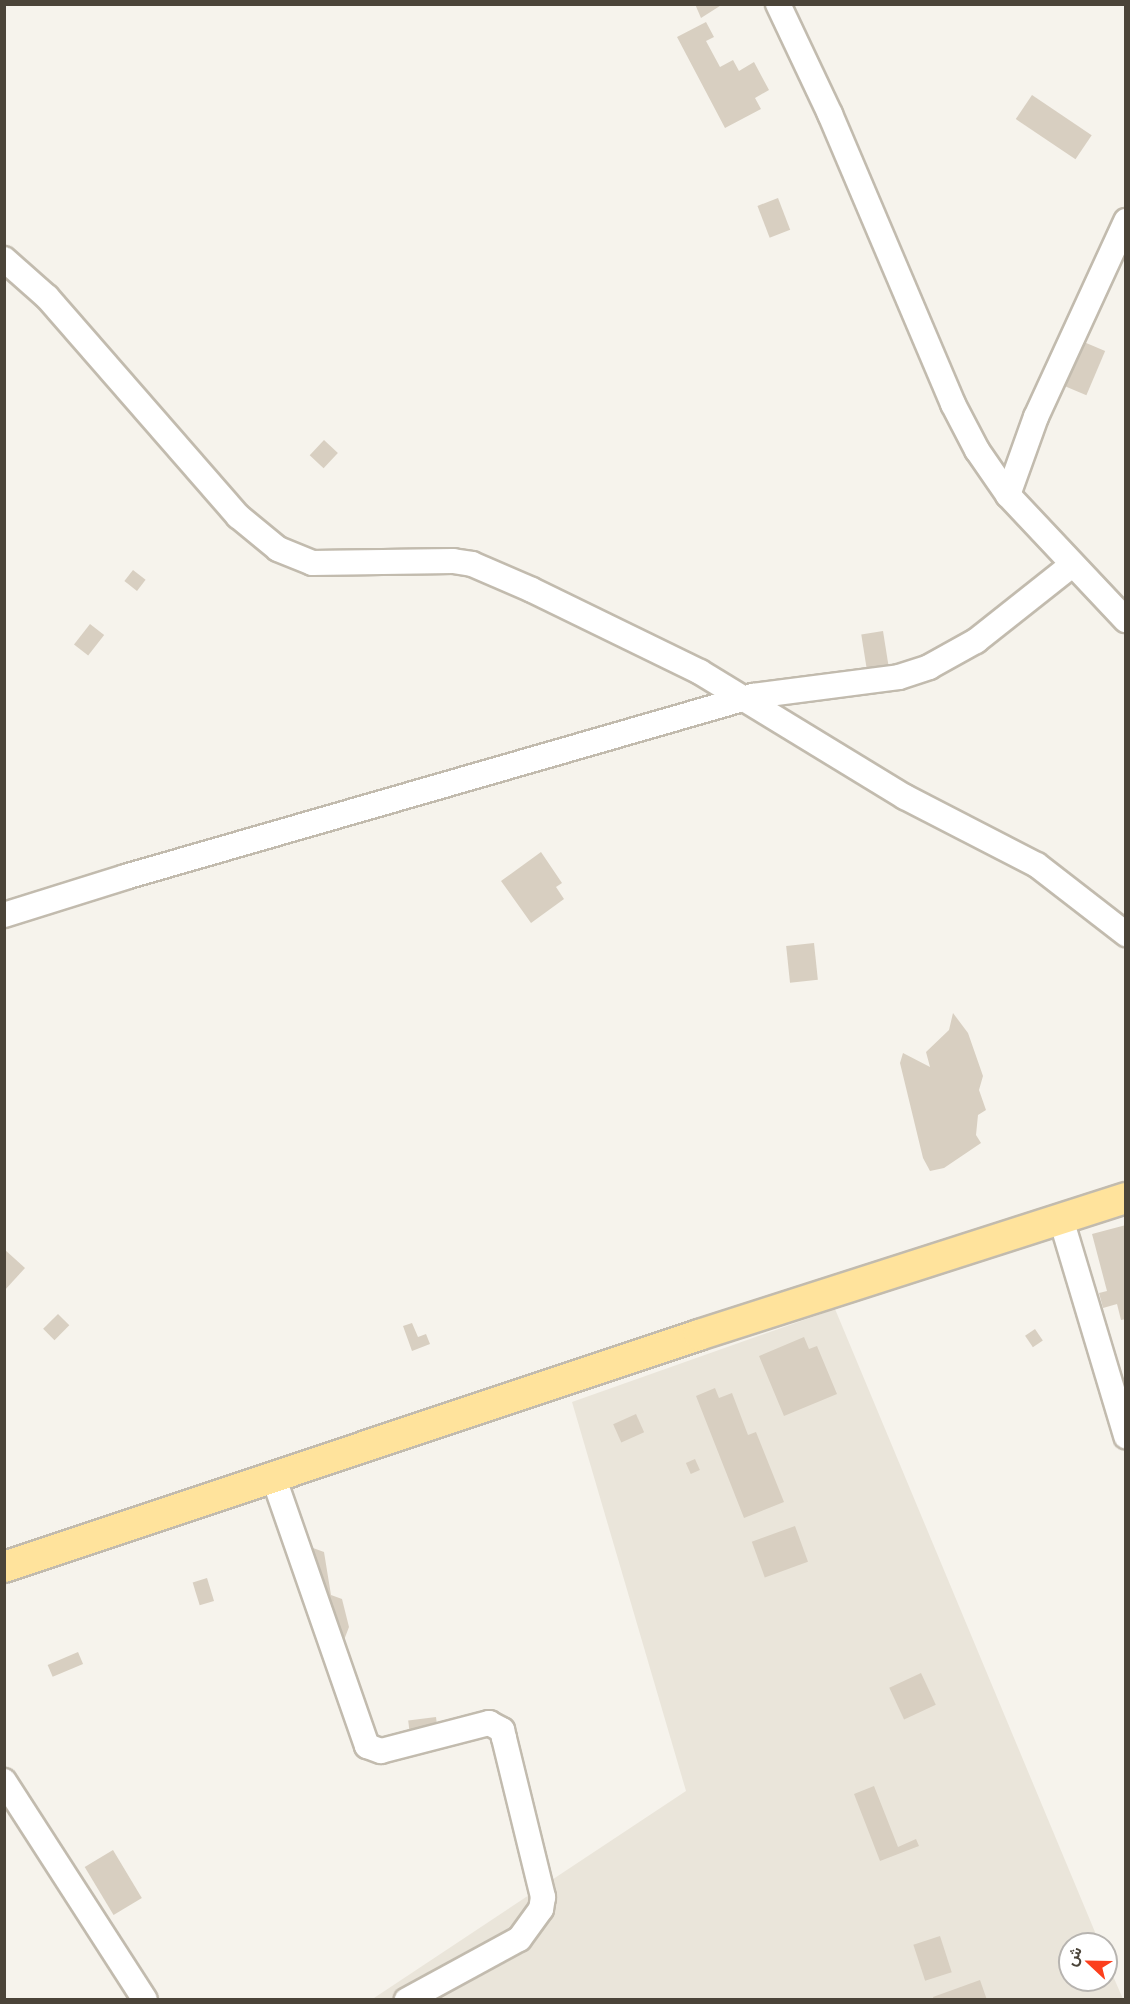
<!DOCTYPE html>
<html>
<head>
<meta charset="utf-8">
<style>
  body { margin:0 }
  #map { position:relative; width:1130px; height:2004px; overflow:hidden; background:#f6f3ec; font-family:Barlow,Vazirmatn,sans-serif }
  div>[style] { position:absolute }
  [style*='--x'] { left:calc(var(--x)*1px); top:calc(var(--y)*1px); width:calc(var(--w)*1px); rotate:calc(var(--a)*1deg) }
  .residential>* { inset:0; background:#eae5da }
  .building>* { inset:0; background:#d8cfc1; transform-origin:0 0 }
  .roads { filter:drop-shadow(2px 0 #c2bbae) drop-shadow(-2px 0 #c2bbae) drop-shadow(0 2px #c2bbae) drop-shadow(0 -2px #c2bbae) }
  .minor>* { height:24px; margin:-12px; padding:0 12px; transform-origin:12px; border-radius:12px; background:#fff }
  .major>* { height:30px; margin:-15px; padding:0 15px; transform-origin:15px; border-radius:15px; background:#ffe39c }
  span { translate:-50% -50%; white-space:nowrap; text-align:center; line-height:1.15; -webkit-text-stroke:6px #fff; paint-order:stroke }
  .frame { position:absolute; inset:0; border:6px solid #4b4439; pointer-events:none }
  .north { position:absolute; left:1058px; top:1932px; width:60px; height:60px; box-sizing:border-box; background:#fff; border:2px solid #b7b4b0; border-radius:50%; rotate:292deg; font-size:16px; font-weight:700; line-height:24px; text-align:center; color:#4b4439 }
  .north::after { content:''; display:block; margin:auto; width:21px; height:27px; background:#fc3f1d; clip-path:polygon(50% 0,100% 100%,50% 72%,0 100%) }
</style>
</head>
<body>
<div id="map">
  <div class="residential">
    <i style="clip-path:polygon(835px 1309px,1100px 1944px,1070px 1944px,1070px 1980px,1106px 1980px,1106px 1960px,1123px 1999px,371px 2000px,686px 1791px,572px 1402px)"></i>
  </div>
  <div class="building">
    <i style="clip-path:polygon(695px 4px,723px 4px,701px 18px)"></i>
    <i style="clip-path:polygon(706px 22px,714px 37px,706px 41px,720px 67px,733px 60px,739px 71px,754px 62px,769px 90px,755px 98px,761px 109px,725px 128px,677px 37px)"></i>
    <i style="left:1032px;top:95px;width:72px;height:29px;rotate:34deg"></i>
    <i style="left:778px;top:198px;width:34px;height:22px;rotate:69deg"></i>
    <i style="left:1072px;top:337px;width:36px;height:48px;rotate:23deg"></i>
    <i style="left:324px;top:440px;width:19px;height:21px;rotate:43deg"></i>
    <i style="left:133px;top:570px;width:16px;height:14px;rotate:38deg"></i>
    <i style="left:90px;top:624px;width:18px;height:26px;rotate:38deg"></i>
    <i style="left:883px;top:631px;width:37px;height:22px;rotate:81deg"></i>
    <i style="clip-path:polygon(541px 852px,562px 883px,556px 887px,564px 899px,531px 923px,501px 881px)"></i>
    <i style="left:814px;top:943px;width:37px;height:28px;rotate:84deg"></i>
    <i style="clip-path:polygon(953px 1013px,968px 1033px,983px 1076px,979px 1090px,986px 1110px,978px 1115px,976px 1135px,981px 1143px,944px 1168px,930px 1171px,923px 1158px,900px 1063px,903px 1053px,930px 1067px,926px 1052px,949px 1030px)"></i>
    <i style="clip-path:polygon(1126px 1225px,1126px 1319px,1121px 1320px,1117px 1304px,1103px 1308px,1099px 1293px,1107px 1291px,1092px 1234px)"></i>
    <i style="clip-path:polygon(4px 1249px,25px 1268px,4px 1291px)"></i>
    <i style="left:58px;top:1314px;width:16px;height:21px;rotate:45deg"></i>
    <i style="clip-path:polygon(412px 1323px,418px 1337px,426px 1334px,430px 1344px,412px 1351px,403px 1326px)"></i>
    <i style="left:1035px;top:1329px;width:14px;height:12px;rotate:56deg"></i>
    <i style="clip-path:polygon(804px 1337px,809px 1349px,817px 1346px,837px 1394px,784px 1416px,759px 1356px)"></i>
    <i style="clip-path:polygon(715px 1388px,719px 1398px,732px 1393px,748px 1435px,756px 1432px,784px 1502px,744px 1518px,696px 1396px)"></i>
    <i style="left:636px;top:1414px;width:20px;height:25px;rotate:66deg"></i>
    <i style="left:695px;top:1459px;width:12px;height:10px;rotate:66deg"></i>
    <i style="left:795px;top:1526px;width:38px;height:46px;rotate:70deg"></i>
    <i style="clip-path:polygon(313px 1548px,324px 1552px,331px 1595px,342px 1599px,349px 1627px,331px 1674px,300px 1551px)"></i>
    <i style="left:207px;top:1578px;width:24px;height:15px;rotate:73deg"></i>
    <i style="left:78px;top:1652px;width:13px;height:33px;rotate:67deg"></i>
    <i style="left:921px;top:1673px;width:35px;height:35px;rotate:65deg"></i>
    <i style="left:436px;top:1717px;width:17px;height:28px;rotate:83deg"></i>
    <i style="clip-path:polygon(874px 1786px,898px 1847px,916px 1839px,919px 1846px,880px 1861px,854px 1794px)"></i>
    <i style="left:113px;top:1850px;width:56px;height:33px;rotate:59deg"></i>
    <i style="left:940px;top:1936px;width:38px;height:28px;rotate:72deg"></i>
    <i style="clip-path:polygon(980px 1980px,987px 2000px,934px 2000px,933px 1997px)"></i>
  </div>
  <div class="roads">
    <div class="minor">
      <i style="--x:778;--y:4;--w:122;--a:64.7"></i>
      <i style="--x:830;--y:114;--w:315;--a:67"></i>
      <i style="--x:953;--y:404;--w:52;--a:62.4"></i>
      <i style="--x:977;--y:450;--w:55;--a:55.4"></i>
      <i style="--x:1008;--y:495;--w:172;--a:46.7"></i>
      <i style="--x:4;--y:259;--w:57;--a:41.5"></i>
      <i style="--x:47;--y:297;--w:291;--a:48.9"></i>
      <i style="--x:238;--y:516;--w:52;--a:39.5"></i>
      <i style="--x:278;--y:549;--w:37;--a:22"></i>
      <i style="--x:312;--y:563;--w:141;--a:-0.8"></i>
      <i style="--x:453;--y:561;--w:19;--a:9"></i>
      <i style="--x:472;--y:564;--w:65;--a:23.4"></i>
      <i style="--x:532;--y:590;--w:187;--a:26"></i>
      <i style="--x:700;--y:672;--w:240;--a:31.4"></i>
      <i style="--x:905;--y:797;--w:148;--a:27.3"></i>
      <i style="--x:1037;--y:865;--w:113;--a:37.8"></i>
      <i style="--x:1008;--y:495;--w:83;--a:-70.3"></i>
      <i style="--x:1036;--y:417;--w:216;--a:-65.3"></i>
      <i style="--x:4;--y:915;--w:127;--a:-17.4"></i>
      <i style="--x:125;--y:877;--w:654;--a:-16.08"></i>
      <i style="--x:753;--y:696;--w:147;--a:-7.4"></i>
      <i style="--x:899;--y:677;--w:32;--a:-18"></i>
      <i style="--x:929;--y:667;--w:54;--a:-29"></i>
      <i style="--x:976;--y:641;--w:122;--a:-38.4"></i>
      <i style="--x:1061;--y:1219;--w:227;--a:73.3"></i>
      <i style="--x:273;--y:1476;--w:286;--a:70.8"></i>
      <i style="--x:367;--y:1746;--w:15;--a:20"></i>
      <i style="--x:381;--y:1751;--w:112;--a:-14.5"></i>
      <i style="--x:489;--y:1723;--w:15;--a:28"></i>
      <i style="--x:502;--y:1730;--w:8;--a:76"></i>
      <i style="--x:504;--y:1738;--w:164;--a:76.2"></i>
      <i style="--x:543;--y:1897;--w:12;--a:99"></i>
      <i style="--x:541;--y:1909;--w:37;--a:126"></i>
      <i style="--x:519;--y:1939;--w:128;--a:151.4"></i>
      <i style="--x:4;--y:1781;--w:260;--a:57.2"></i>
    </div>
    <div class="major">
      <i style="--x:4;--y:1567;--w:733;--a:-18.46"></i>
      <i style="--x:699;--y:1335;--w:448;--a:-17.8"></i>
    </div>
  </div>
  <div class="frame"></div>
  <div class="north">ش</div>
</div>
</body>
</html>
